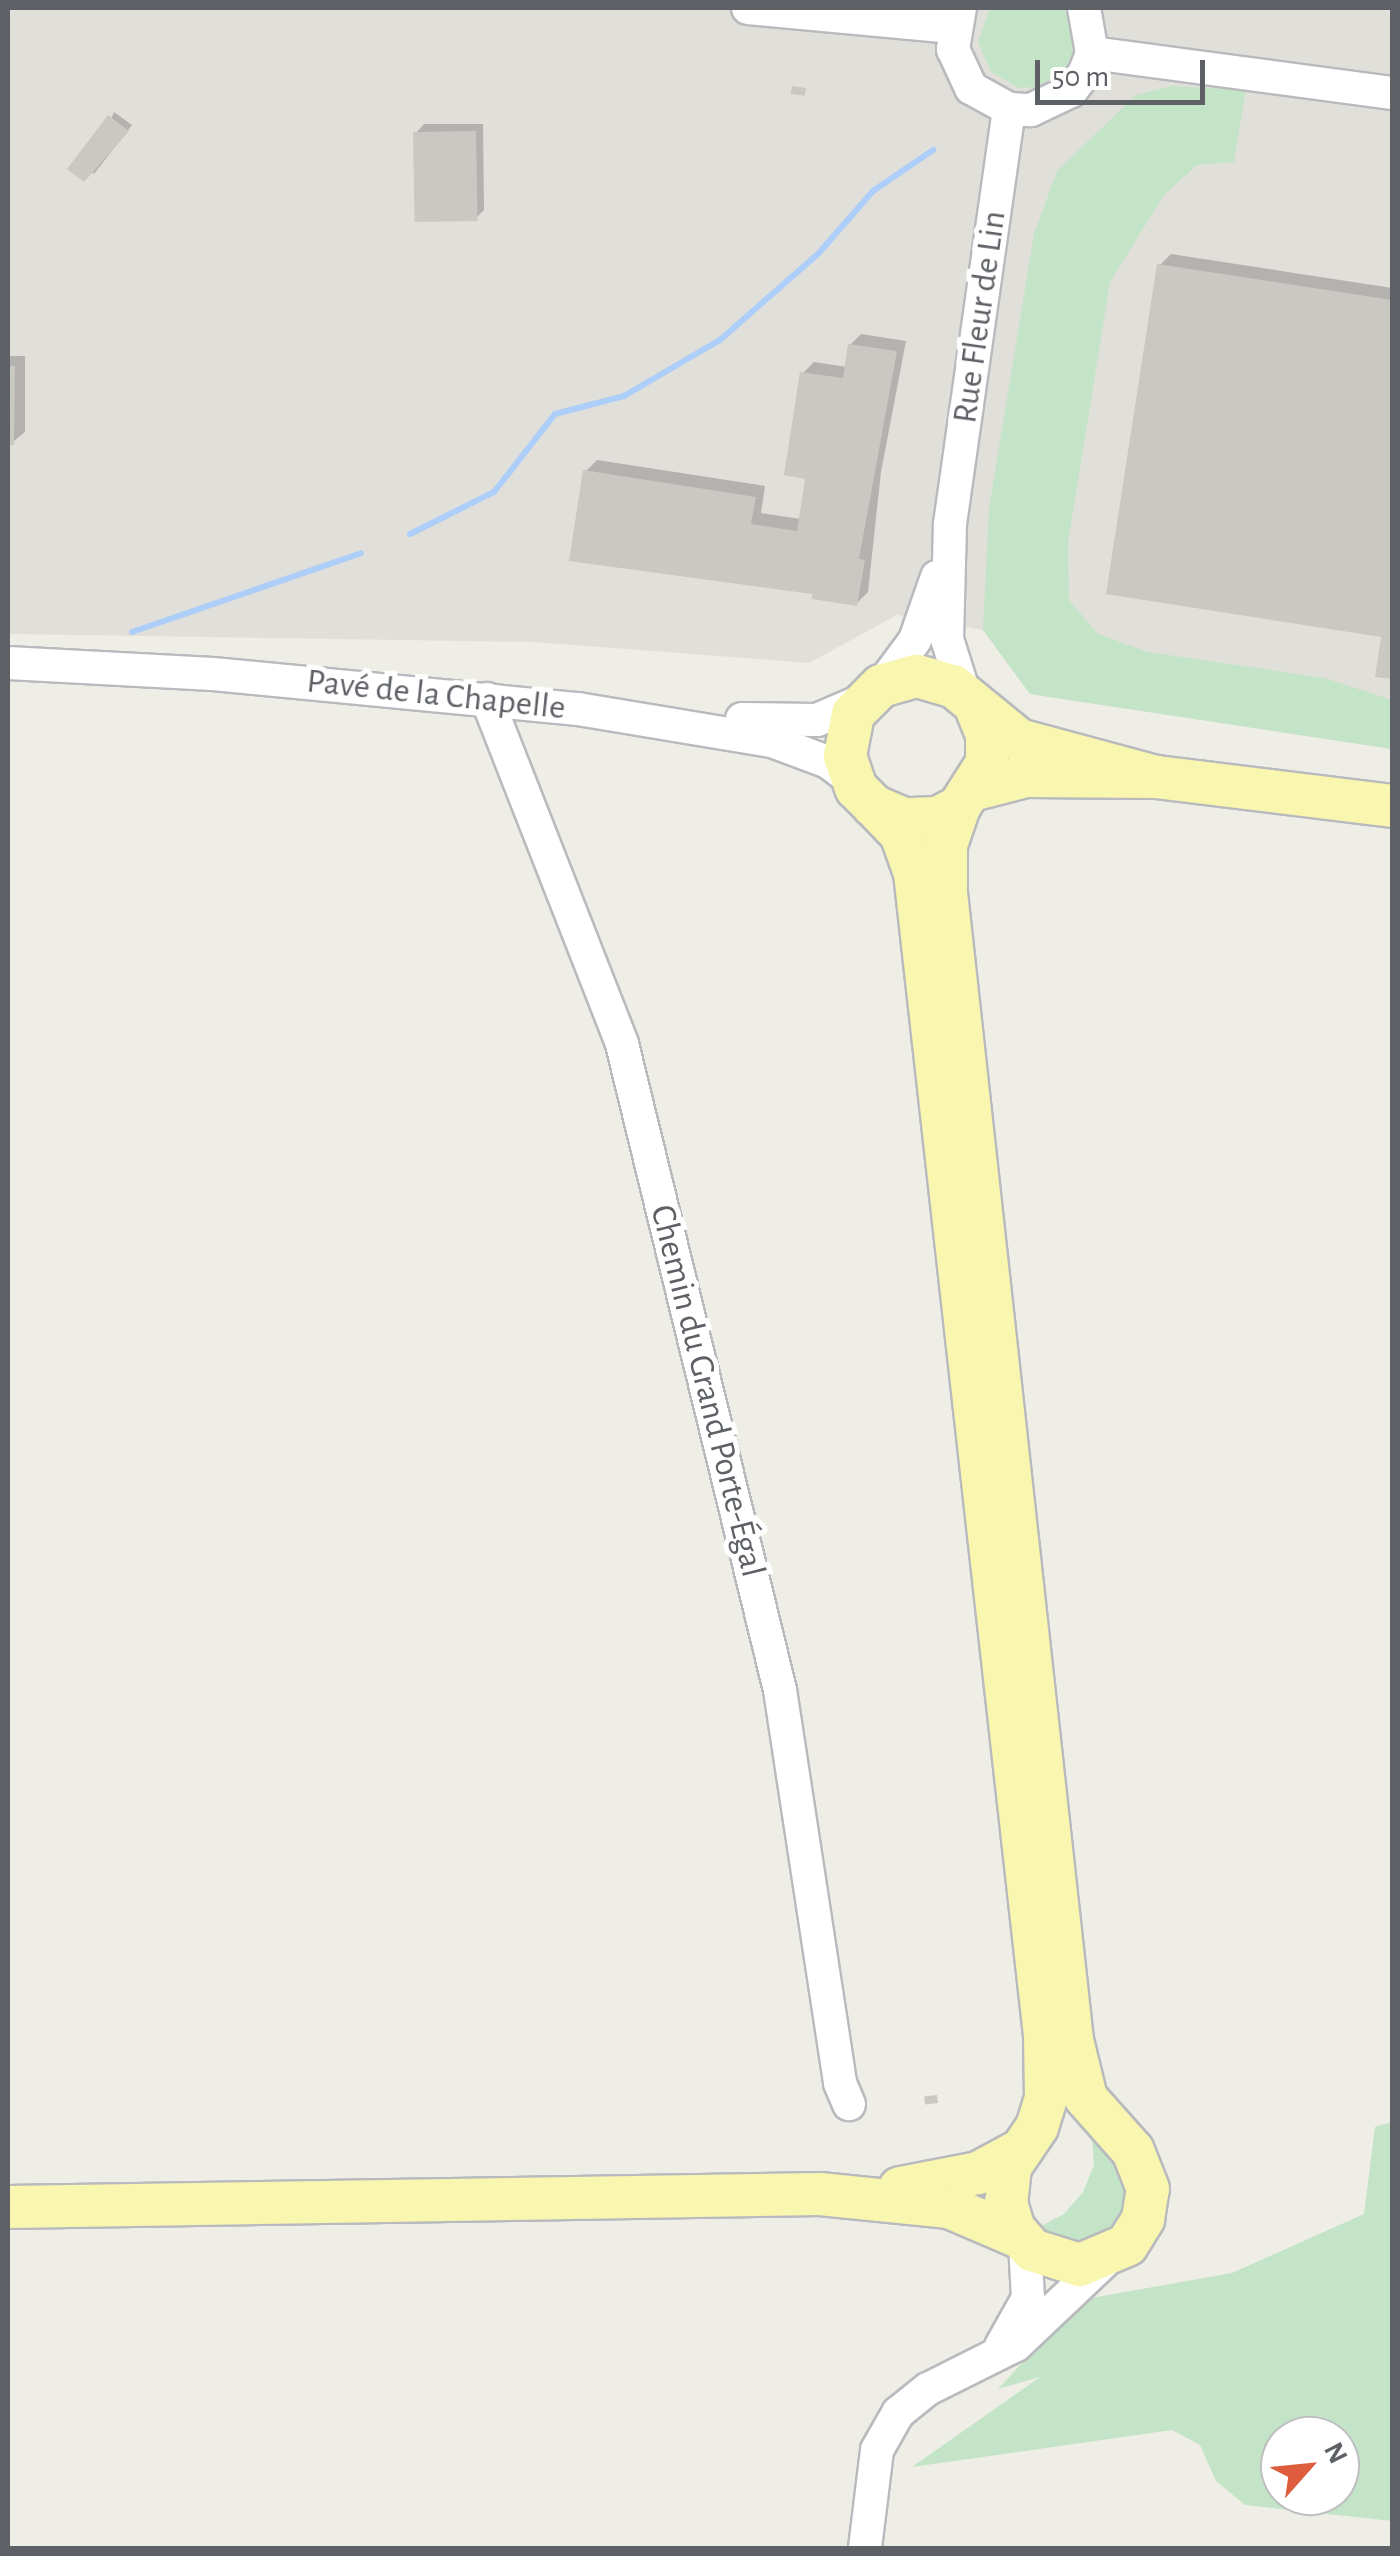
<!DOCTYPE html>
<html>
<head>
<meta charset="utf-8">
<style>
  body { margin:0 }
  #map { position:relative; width:1400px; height:2556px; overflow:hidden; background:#efeee6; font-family:"Alegreya Sans",sans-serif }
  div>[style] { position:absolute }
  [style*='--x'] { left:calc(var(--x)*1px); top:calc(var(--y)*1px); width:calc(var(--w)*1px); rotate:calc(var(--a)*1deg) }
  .industrial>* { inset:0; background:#e0dfda }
  .green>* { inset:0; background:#c4e4c8 }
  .shadow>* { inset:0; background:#0003 }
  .stream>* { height:6px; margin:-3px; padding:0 3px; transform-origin:3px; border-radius:3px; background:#accef9 }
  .building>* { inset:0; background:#cac8c2; transform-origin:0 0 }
  .roads { filter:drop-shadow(2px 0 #b8babe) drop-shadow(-2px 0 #b8babe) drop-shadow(0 2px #b8babe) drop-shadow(0 -2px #b8babe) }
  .minor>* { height:32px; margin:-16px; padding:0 16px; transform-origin:16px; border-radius:16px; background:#fff }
  .major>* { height:42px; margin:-21px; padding:0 21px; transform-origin:21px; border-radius:21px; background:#f9f6b0 }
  span { translate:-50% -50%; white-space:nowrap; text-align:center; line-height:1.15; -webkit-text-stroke:10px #fff; paint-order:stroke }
  .street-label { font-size:35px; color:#5d6065 }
  .frame { position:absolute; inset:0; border:10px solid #5d6065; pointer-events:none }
  .north { position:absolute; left:1260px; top:2416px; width:100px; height:100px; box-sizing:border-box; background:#fff; border:2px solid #bebfc1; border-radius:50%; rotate:63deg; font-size:28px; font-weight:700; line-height:40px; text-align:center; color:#5d6065 }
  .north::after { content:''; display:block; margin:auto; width:35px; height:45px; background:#dd5d3e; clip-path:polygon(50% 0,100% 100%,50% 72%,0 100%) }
  .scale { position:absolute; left:1035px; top:60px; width:170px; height:45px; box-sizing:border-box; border:5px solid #5d6065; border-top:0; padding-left:12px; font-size:30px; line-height:35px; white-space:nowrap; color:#5d6065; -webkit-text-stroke:8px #fff; paint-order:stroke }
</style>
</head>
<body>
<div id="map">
  <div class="industrial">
    <i style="clip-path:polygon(8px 8px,1392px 8px,1392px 749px,1030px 694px,983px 630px,897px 615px,809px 663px,534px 642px,8px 634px)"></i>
  </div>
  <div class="green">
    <i style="clip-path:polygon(990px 8px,1064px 8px,1076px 43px,1064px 72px,1036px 87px,1019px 88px,991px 72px,978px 42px)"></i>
    <i style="clip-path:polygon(1171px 86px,1246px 90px,1234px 162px,1197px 165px,1164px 195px,1110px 282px,1068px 543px,1069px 600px,1098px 634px,1148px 652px,1324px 678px,1392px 700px,1392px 749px,1030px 694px,983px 630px,989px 508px,1034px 234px,1057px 171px,1136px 95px)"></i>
    <i style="clip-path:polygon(evenodd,1392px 2122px,1392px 2521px,1245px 2505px,1216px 2481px,1200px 2445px,1172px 2430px,912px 2467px,1040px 2377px,998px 2389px,1080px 2300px,1232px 2273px,1364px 2214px,1375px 2127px,1392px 2122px,1280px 2436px,1340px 2436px,1340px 2496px,1280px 2496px,1280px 2436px)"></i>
    <i style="clip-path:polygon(1092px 2139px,1122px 2160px,1130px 2208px,1099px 2245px,1050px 2244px,1039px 2227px,1064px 2214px,1083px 2192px,1094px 2165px)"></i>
  </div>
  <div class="shadow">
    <i style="clip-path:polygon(114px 112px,132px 125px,94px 174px,90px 170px)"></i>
    <i style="clip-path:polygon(424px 124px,483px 124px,484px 210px,476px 218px,416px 133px)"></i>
    <i style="clip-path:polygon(1171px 254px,1392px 288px,1392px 677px,1378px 675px,1384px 635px,1160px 265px)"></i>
    <i style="clip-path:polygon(861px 334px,906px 341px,881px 472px,868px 592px,857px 603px,815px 591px,572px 558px,586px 471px,597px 460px,765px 486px,761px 513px,801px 519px,808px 477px,803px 373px,814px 362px,847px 367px,850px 345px)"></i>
    <i style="clip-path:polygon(8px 356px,25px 356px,25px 432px,8px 446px)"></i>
  </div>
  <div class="stream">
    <i style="--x:410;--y:534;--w:94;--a:-26.6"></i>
    <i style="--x:494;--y:492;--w:99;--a:-52"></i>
    <i style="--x:555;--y:414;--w:71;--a:-14.6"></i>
    <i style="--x:624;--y:396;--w:111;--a:-30.3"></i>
    <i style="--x:720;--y:340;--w:130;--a:-41.3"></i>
    <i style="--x:818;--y:254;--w:84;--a:-48.9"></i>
    <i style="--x:873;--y:191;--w:73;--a:-34.3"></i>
    <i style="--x:132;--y:632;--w:242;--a:-19"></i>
  </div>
  <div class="building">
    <i style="left:792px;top:86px;width:14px;height:8px;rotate:8deg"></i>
    <i style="clip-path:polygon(108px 115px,129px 131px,84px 182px,67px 169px)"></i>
    <i style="left:476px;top:131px;width:90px;height:63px;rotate:89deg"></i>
    <i style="clip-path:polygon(1157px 264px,1392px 300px,1392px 679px,1375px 677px,1381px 637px,1106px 594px)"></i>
    <i style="clip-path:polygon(848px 344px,897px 351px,859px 559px,865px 560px,857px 606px,812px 599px,812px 594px,569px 561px,583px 470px,756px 497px,751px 524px,797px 531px,805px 479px,784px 475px,800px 372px,843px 378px)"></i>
    <i style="clip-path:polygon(8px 366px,15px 366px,14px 445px,8px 445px)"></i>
    <i style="left:937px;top:2095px;width:8px;height:13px;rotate:83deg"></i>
  </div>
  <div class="roads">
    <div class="minor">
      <i style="--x:748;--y:8;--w:206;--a:5.3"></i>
      <i style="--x:960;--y:8;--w:42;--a:99.7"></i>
      <i style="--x:953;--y:49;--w:43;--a:65.2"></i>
      <i style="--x:971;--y:88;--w:43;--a:28.9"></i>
      <i style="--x:1009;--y:109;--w:22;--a:3"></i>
      <i style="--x:1031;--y:110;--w:44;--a:-25.4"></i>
      <i style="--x:1071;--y:91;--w:21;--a:-53"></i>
      <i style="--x:1084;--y:74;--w:22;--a:-69"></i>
      <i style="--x:1092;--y:53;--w:46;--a:-100.1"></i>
      <i style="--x:1092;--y:53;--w:303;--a:7.6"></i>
      <i style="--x:8;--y:663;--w:205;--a:3.1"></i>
      <i style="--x:213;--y:674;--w:367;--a:5.5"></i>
      <i style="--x:578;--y:709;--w:197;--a:9.4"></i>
      <i style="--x:772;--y:741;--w:60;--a:20.6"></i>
      <i style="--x:828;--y:762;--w:30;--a:37"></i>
      <i style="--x:881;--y:686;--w:57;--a:-53.5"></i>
      <i style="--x:915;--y:640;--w:67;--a:-70.8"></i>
      <i style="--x:965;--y:696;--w:60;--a:-107.5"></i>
      <i style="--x:947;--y:639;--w:115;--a:-88.5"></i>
      <i style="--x:950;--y:524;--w:419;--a:-81.9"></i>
      <i style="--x:487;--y:699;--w:370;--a:68.6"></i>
      <i style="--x:622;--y:1044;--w:665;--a:76.26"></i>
      <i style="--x:780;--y:1690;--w:398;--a:81.3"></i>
      <i style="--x:840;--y:2083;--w:23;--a:67"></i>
      <i style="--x:742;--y:719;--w:75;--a:0.8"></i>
      <i style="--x:817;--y:720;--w:50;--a:-23.5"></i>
      <i style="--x:1001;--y:2346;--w:55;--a:-60.6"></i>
      <i style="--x:1028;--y:2298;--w:54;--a:-93.2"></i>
      <i style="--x:865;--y:2548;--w:99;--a:-83"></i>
      <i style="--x:877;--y:2450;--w:43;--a:-60.4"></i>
      <i style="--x:898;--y:2413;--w:38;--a:-39"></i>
      <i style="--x:928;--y:2389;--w:98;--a:-26.6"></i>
      <i style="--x:1016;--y:2345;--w:125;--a:-43.4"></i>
    </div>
    <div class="major">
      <i style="--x:977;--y:710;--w:27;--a:68"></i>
      <i style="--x:987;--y:735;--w:28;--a:90"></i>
      <i style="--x:987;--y:763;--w:52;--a:122.5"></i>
      <i style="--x:959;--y:807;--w:25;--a:153"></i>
      <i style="--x:937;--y:818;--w:33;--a:178"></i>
      <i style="--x:904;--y:819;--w:33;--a:-157"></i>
      <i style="--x:874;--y:806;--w:25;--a:-135"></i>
      <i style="--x:856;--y:788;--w:34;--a:-109"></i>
      <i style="--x:845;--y:756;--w:43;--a:-79.2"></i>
      <i style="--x:853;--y:714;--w:40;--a:-45"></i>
      <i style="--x:881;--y:686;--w:37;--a:-16"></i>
      <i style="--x:917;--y:676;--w:37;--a:16"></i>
      <i style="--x:953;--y:686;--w:85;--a:39.3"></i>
      <i style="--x:1019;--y:740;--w:142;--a:15.1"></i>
      <i style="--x:976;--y:789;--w:52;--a:-14.6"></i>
      <i style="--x:1026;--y:776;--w:130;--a:0.4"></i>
      <i style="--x:1156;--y:777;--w:238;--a:7"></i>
      <i style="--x:874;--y:806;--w:39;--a:46"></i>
      <i style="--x:901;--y:834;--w:41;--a:70.3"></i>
      <i style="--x:915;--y:873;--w:1169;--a:83.62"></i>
      <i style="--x:1045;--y:2035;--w:63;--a:89.1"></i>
      <i style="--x:1046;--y:2098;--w:30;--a:107"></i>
      <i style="--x:1037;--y:2127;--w:48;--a:124"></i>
      <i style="--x:1010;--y:2167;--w:36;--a:96"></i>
      <i style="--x:1006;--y:2203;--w:27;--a:73"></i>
      <i style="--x:1014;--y:2229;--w:28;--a:49"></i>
      <i style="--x:1032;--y:2250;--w:50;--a:17.4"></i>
      <i style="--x:1080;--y:2265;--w:51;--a:-23.1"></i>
      <i style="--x:1127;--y:2245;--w:31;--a:-58"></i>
      <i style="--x:1143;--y:2219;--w:30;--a:-81"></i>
      <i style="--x:1148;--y:2189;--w:41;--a:-111.5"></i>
      <i style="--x:1133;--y:2151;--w:71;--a:-131.6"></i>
      <i style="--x:1086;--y:2098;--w:60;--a:-103.6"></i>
      <i style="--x:1072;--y:2040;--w:1154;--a:-96.27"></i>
      <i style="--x:946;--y:893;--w:48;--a:-90"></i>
      <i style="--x:946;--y:845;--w:40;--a:-71.1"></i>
      <i style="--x:900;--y:2188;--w:79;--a:-10.9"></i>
      <i style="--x:978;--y:2173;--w:47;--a:-28.2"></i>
      <i style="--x:8;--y:2207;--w:812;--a:-0.92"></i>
      <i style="--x:820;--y:2194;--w:130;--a:5.8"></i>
      <i style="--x:949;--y:2207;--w:76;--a:23.2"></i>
    </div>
  </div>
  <div class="street-label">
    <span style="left:980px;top:317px;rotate:-82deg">Rue Fleur de Lin</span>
    <span style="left:436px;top:695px;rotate:6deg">Pavé de la Chapelle</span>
    <span style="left:707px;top:1391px;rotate:76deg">Chemin du Grand Porte-Égal</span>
  </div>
  <div class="frame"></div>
  <div class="north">N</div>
  <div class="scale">50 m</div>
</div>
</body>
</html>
